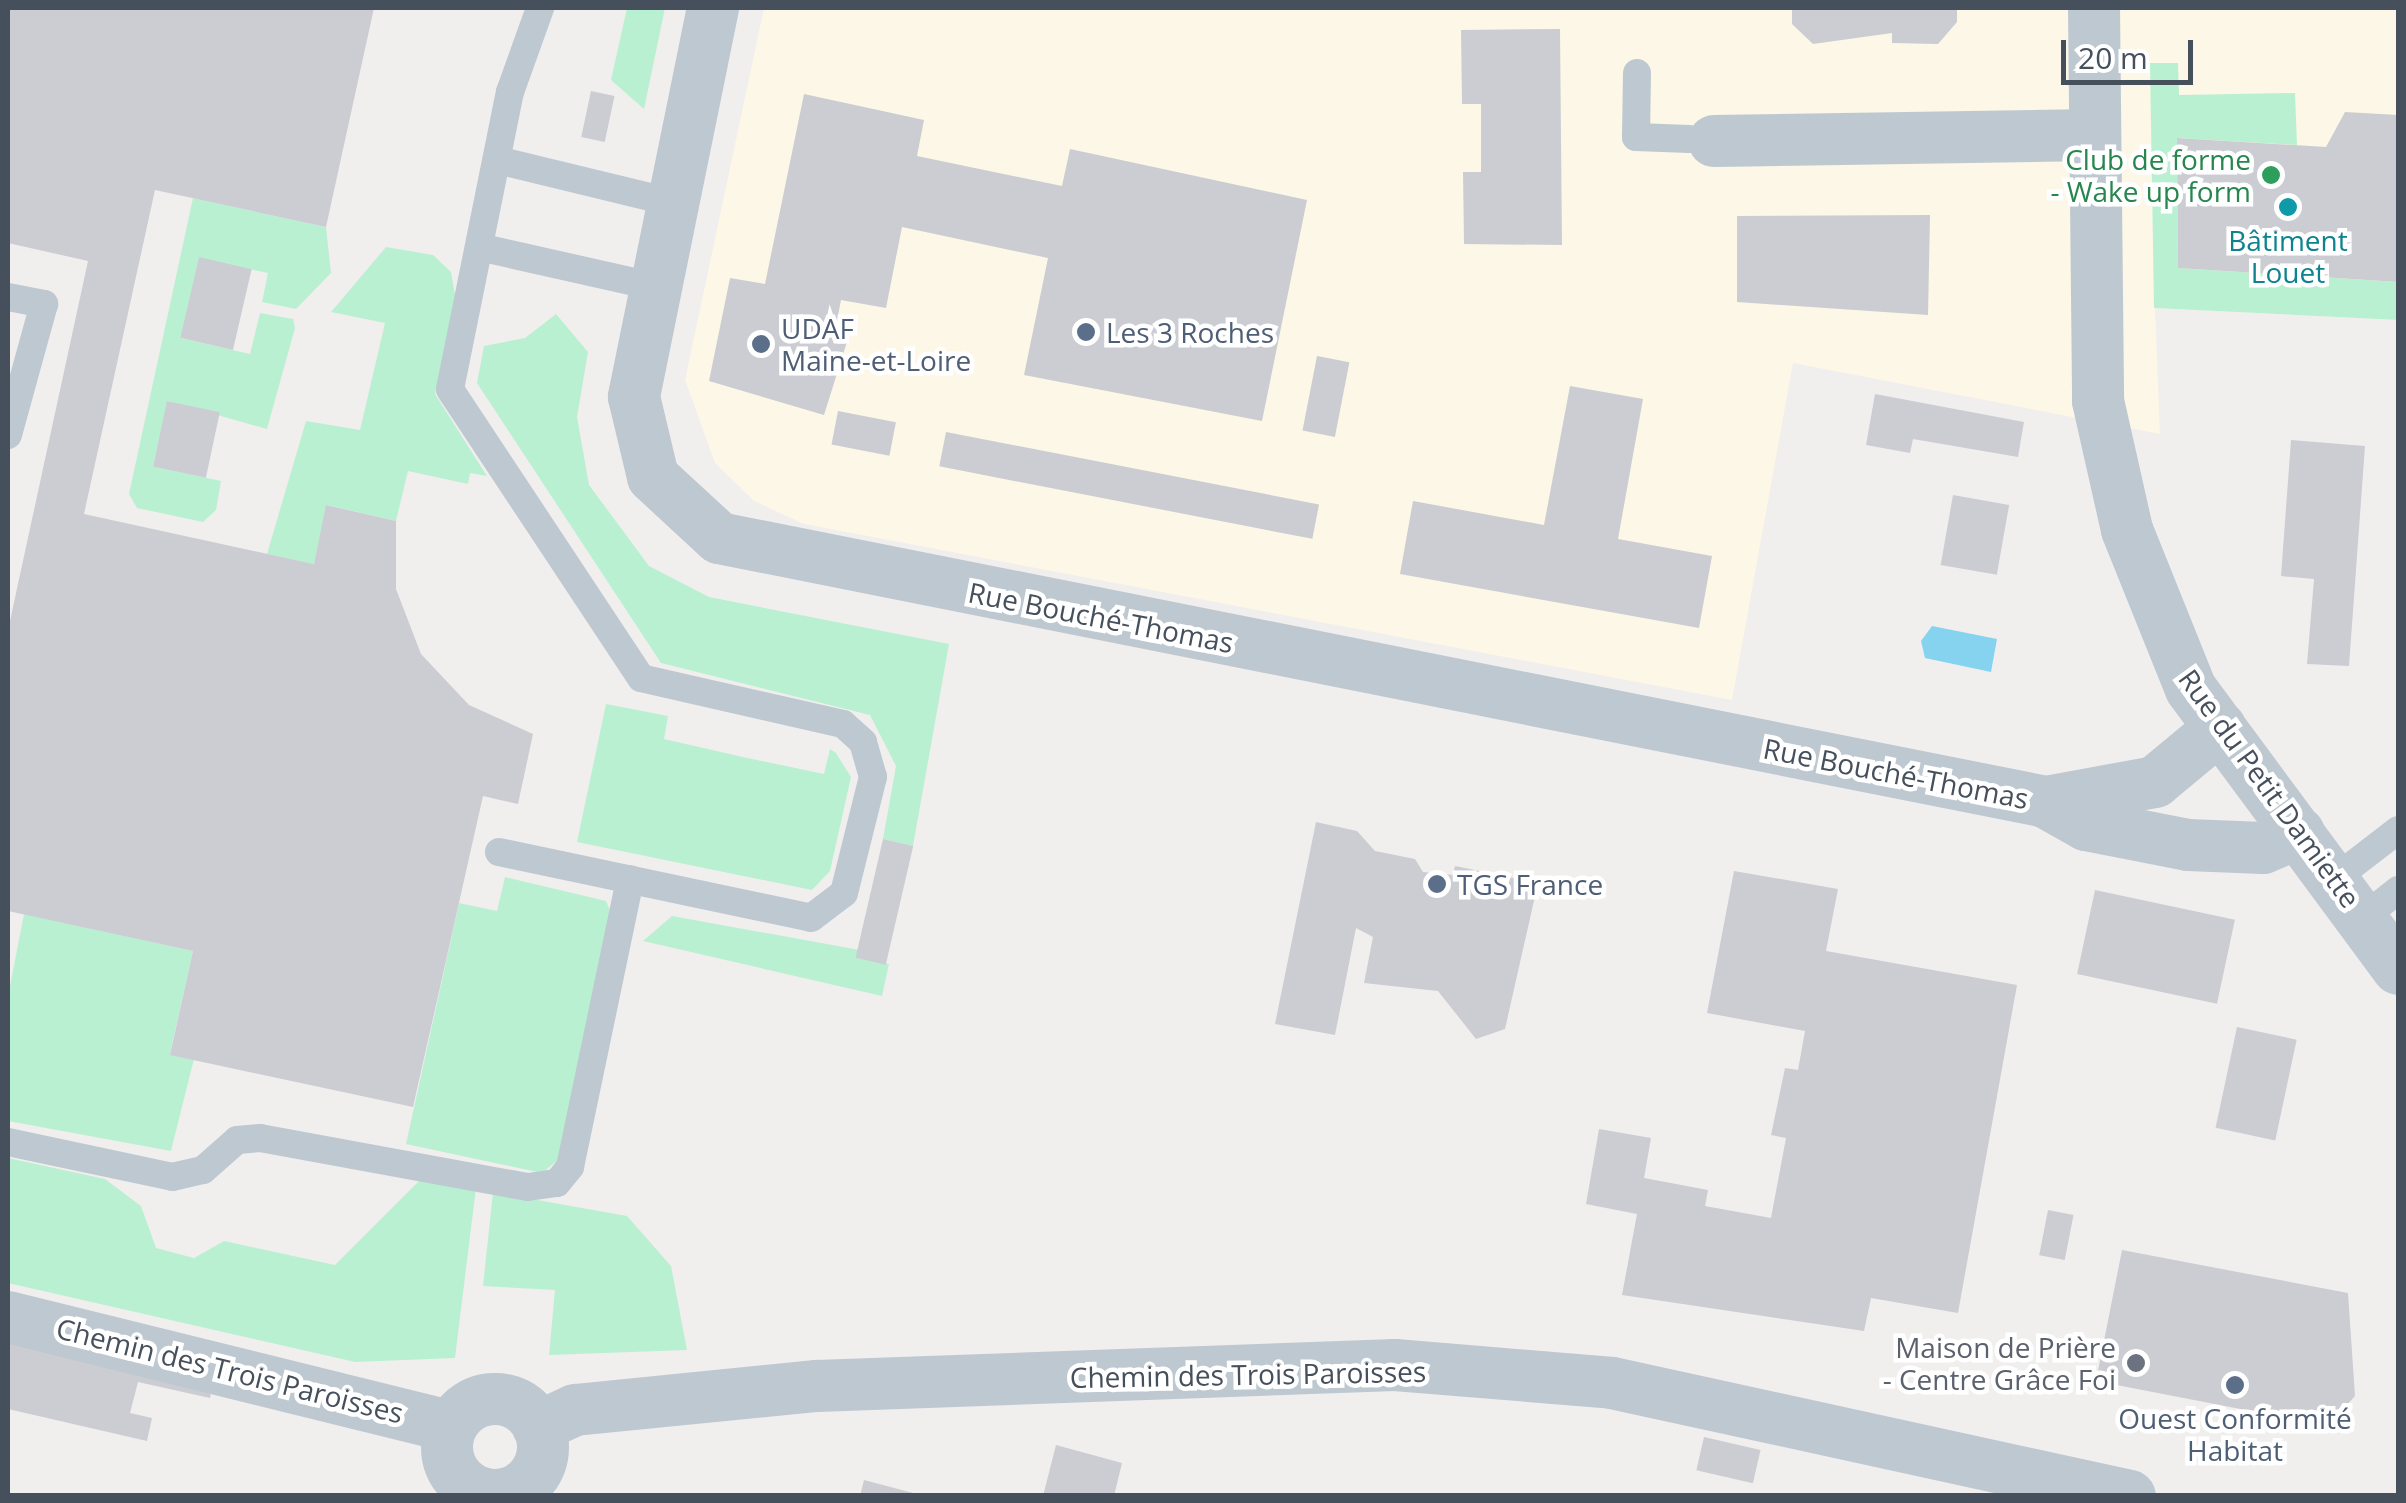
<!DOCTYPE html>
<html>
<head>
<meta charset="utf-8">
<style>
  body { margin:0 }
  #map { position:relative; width:2406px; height:1503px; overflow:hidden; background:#f1eeee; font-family:"Open Sans",sans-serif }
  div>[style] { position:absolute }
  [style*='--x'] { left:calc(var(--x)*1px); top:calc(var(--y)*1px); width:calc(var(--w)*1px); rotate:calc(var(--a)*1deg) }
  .commercial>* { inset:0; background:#fcf7e6 }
  .green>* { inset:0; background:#baf0d2 }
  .water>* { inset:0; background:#86d3ef }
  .building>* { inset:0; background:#cbcdd3; transform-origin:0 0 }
  .service>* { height:28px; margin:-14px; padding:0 14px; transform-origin:14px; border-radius:14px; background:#bec8d1 }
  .minor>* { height:52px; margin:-26px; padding:0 26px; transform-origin:26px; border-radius:26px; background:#bec8d1 }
  .minor>.ring { margin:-26px; padding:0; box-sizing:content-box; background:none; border:52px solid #bec8d1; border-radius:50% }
  .dots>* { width:28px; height:28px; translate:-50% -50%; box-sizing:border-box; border:5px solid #fff; border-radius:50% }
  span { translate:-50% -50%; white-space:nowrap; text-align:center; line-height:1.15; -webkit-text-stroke:9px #fff; paint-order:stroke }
  .leisure-label { font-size:28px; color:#27864d }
  .right { translate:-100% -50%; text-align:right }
  .culture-label { font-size:28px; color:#0d838f }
  .service-label { font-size:28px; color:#4e5e75 }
  .left { translate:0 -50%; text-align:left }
  .street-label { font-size:28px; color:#46505c }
  .worship-label { font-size:28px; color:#5b616d }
  .frame { position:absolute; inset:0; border:10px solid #46505c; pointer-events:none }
  .scale { position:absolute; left:2061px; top:40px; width:132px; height:45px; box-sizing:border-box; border:5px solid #46505c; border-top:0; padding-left:12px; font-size:30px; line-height:35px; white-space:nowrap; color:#46505c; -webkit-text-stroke:8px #fff; paint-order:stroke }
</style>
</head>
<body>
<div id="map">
  <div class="commercial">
    <i style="clip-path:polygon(764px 8px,2398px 8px,2398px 320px,2155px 308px,2160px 434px,1793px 363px,1732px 700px,804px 524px,754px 501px,715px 463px,685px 380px)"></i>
  </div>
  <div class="green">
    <i style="clip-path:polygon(627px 8px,665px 8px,644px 109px,611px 80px)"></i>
    <i style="clip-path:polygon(2150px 63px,2178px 63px,2179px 95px,2295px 93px,2297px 145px,2177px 138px,2178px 268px,2398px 282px,2398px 320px,2154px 308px)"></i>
    <i style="clip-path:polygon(193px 198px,326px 227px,331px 273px,296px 309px,262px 302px,268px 273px,199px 258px,181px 338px,250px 354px,260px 313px,293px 319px,295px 328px,267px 429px,168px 401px,153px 466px,221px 481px,216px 510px,203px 522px,137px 508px,129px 494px)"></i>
    <i style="clip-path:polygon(386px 247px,433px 255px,451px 272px,456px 301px,435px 394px,487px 476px,470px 473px,468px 484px,408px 471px,396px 521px,327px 505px,314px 564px,267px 554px,306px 421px,360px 430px,385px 323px,331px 312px)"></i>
    <i style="clip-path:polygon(556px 314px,588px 352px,577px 417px,589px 485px,649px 566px,709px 597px,949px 644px,913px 846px,883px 839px,896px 766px,870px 715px,661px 663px,477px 383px,484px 346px,525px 338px)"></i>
    <i style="clip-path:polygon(606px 704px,668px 716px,664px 739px,743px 757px,824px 774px,830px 749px,836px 753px,851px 777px,830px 871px,812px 890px,577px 842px)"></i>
    <i style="clip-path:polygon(505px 877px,606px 901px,611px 913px,558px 1160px,542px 1173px,406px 1144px,459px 903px,497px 911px)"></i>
    <i style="clip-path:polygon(24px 914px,193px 951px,170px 1054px,194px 1059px,171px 1151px,8px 1121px,8px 996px)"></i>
    <i style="clip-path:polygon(672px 916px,860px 950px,859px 958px,889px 964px,882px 996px,643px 941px)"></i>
    <i style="clip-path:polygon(8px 1158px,105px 1179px,141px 1206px,156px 1248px,194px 1258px,224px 1241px,335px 1265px,424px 1176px,476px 1188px,455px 1358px,355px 1362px,8px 1283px)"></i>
    <i style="clip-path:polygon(493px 1192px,627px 1216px,671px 1266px,687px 1350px,549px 1355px,555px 1290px,483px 1286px)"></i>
  </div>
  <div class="water">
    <i style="clip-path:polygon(1932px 626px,1997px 639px,1991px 672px,1925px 658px,1921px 641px)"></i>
  </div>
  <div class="building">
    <i style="clip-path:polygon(8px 8px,374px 8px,326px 227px,155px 190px,84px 514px,314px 564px,326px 505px,396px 521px,396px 589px,421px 654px,469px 705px,533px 734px,518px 804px,483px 796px,413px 1107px,170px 1055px,193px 951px,8px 911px,8px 630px,88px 261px,8px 243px)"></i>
    <i style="clip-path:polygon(1792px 8px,1957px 8px,1957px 22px,1938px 44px,1892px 43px,1892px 33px,1813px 44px,1792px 24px)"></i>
    <i style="clip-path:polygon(1560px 29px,1562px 245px,1464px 244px,1463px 172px,1481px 172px,1481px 104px,1462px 104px,1461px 30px)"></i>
    <i style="left:591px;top:91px;width:24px;height:47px;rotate:12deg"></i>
    <i style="clip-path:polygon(804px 94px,924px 120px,917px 156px,1062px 186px,1070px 149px,1307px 200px,1262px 421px,1024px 375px,1048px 258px,902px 227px,886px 308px,841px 300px,836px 326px,851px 329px,824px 415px,709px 381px,730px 278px,765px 284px)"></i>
    <i style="clip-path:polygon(2345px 112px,2398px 115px,2398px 282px,2178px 268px,2177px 138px,2326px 147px)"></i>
    <i style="clip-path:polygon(1930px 215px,1928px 315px,1737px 302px,1737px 216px)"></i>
    <i style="left:199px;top:257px;width:54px;height:83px;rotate:13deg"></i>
    <i style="left:1317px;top:356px;width:33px;height:76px;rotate:11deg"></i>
    <i style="clip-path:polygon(1570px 386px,1643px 399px,1618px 539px,1712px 556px,1699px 628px,1400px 574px,1413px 501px,1544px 525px)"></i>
    <i style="clip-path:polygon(1875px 394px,2024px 422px,2018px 457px,1913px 439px,1910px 453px,1866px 445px)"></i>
    <i style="left:167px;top:401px;width:54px;height:67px;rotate:12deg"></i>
    <i style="left:838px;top:411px;width:59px;height:34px;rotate:11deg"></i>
    <i style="left:946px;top:432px;width:380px;height:35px;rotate:11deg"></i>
    <i style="clip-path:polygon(2291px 440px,2365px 446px,2349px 666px,2307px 664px,2314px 579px,2281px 576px)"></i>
    <i style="left:1953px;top:495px;width:57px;height:71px;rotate:10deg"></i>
    <i style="clip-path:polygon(1316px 822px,1357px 831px,1375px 851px,1415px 859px,1423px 872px,1453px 875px,1455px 866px,1538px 883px,1505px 1029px,1476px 1039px,1438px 991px,1364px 983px,1373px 937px,1356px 928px,1335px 1035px,1275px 1024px)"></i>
    <i style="left:883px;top:839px;width:31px;height:122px;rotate:13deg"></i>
    <i style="clip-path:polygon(1734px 871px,1838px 889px,1826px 951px,2017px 985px,1958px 1313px,1871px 1298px,1864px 1331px,1622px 1295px,1637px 1214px,1586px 1204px,1599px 1129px,1651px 1138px,1644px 1178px,1708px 1190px,1705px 1206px,1771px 1218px,1786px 1138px,1771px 1135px,1785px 1068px,1798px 1070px,1805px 1031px,1707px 1013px)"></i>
    <i style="left:2095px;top:890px;width:143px;height:86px;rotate:12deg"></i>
    <i style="left:2237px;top:1027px;width:61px;height:103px;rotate:12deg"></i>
    <i style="left:2048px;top:1210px;width:26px;height:46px;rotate:11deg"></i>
    <i style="clip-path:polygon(2122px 1250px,2348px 1293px,2355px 1396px,2334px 1419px,2294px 1411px,2292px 1419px,2096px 1381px)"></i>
    <i style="clip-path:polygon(8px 1338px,213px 1384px,210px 1398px,138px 1382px,130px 1413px,152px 1418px,147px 1441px,8px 1409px)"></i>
    <i style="left:1704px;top:1437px;width:58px;height:34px;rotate:13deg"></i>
    <i style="clip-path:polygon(1056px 1445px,1122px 1463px,1114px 1496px,1043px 1496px)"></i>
    <i style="clip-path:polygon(864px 1480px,917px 1494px,917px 1496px,860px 1496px)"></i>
  </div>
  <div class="service">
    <i style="--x:1637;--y:73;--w:64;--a:90.9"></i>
    <i style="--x:1636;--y:137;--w:53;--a:2.2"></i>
    <i style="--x:497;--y:160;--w:179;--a:13.6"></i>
    <i style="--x:479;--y:247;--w:177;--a:12.7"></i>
    <i style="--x:8;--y:297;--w:37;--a:11"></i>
    <i style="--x:44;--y:304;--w:136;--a:105.4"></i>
    <i style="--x:499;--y:852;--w:319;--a:11.9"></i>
    <i style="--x:811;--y:918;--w:41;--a:-37.1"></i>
    <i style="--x:844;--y:893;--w:120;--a:-76"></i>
    <i style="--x:873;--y:777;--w:36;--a:-106"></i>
    <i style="--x:863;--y:742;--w:27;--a:-138"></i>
    <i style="--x:843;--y:724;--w:207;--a:-167.2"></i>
    <i style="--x:641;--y:678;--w:346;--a:-123.5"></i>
    <i style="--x:450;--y:389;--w:303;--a:-78.6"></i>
    <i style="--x:510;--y:92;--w:89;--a:-70.3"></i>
    <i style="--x:2337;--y:877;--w:77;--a:-37.6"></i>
    <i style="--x:2363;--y:918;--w:45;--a:-38.7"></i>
    <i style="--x:8;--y:1142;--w:168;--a:12"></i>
    <i style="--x:172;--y:1177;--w:32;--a:-13"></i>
    <i style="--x:203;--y:1170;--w:45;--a:-41.4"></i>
    <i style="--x:237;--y:1140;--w:23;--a:-5"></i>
    <i style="--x:260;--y:1138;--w:272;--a:10.4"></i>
    <i style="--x:528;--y:1187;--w:29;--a:-8"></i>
    <i style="--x:557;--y:1183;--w:21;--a:-51"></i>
    <i style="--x:570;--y:1167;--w:294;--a:-78.2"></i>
  </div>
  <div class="minor">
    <i style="--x:713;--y:8;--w:397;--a:101.5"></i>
    <i style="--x:634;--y:397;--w:82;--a:76.6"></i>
    <i style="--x:653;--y:477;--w:90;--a:42.7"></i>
    <i style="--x:719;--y:538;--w:1353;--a:11.25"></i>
    <i style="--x:2046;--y:802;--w:111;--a:-10.4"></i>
    <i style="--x:2155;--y:782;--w:85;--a:-39.7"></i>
    <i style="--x:2094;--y:8;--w:393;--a:89.4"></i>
    <i style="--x:2098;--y:401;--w:132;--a:77.3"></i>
    <i style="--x:2127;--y:530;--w:171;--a:68.1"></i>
    <i style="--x:2191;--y:689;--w:348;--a:53.5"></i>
    <i style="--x:1714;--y:141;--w:380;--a:-0.9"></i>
    <i style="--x:2047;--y:803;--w:45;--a:29.4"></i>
    <i style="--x:2086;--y:825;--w:104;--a:11.1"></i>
    <i style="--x:2188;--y:845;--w:75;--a:2.3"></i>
    <i style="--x:2263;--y:848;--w:39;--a:-23"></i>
    <i style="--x:8;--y:1317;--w:456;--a:13.9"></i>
    <i class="ring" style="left:447px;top:1399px;width:44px;height:44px"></i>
    <i style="--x:538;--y:1427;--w:41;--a:-24.7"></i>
    <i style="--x:575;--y:1410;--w:243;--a:-5.7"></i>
    <i style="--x:817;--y:1386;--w:578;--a:-2.08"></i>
    <i style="--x:1395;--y:1365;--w:218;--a:4.7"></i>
    <i style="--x:1612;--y:1383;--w:530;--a:12.31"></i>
  </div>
  <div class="dots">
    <i style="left:2271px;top:175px;background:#2e9e5b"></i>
    <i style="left:2288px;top:207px;background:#0f9aa8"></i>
    <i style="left:1086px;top:332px;background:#5c6f8a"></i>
    <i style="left:761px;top:344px;background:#5c6f8a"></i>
    <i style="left:1437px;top:884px;background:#5c6f8a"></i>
    <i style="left:2136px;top:1363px;background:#6b7280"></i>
    <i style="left:2235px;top:1385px;background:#5c6f8a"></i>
  </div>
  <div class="leisure-label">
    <span class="right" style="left:2251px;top:175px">Club de forme<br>- Wake up form</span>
  </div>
  <div class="culture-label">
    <span style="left:2288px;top:256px">Bâtiment<br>Louet</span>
  </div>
  <div class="service-label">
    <span class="left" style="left:781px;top:344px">UDAF<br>Maine-et-Loire</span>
    <span class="left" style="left:1106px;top:332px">Les 3 Roches</span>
    <span class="left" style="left:1457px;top:884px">TGS France</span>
    <span style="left:2235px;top:1434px">Ouest Conformité<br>Habitat</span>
  </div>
  <div class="street-label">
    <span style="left:1101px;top:617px;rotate:11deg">Rue Bouché-Thomas</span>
    <span style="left:1896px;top:773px;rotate:11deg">Rue Bouché-Thomas</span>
    <span style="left:2270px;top:788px;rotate:54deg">Rue du Petit Damiette</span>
    <span style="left:230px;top:1370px;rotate:14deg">Chemin des Trois Paroisses</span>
    <span style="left:1248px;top:1374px;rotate:-1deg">Chemin des Trois Paroisses</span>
  </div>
  <div class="worship-label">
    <span class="right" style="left:2116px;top:1363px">Maison de Prière<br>- Centre Grâce Foi</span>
  </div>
  <div class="frame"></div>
  <div class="scale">20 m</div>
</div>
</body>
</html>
